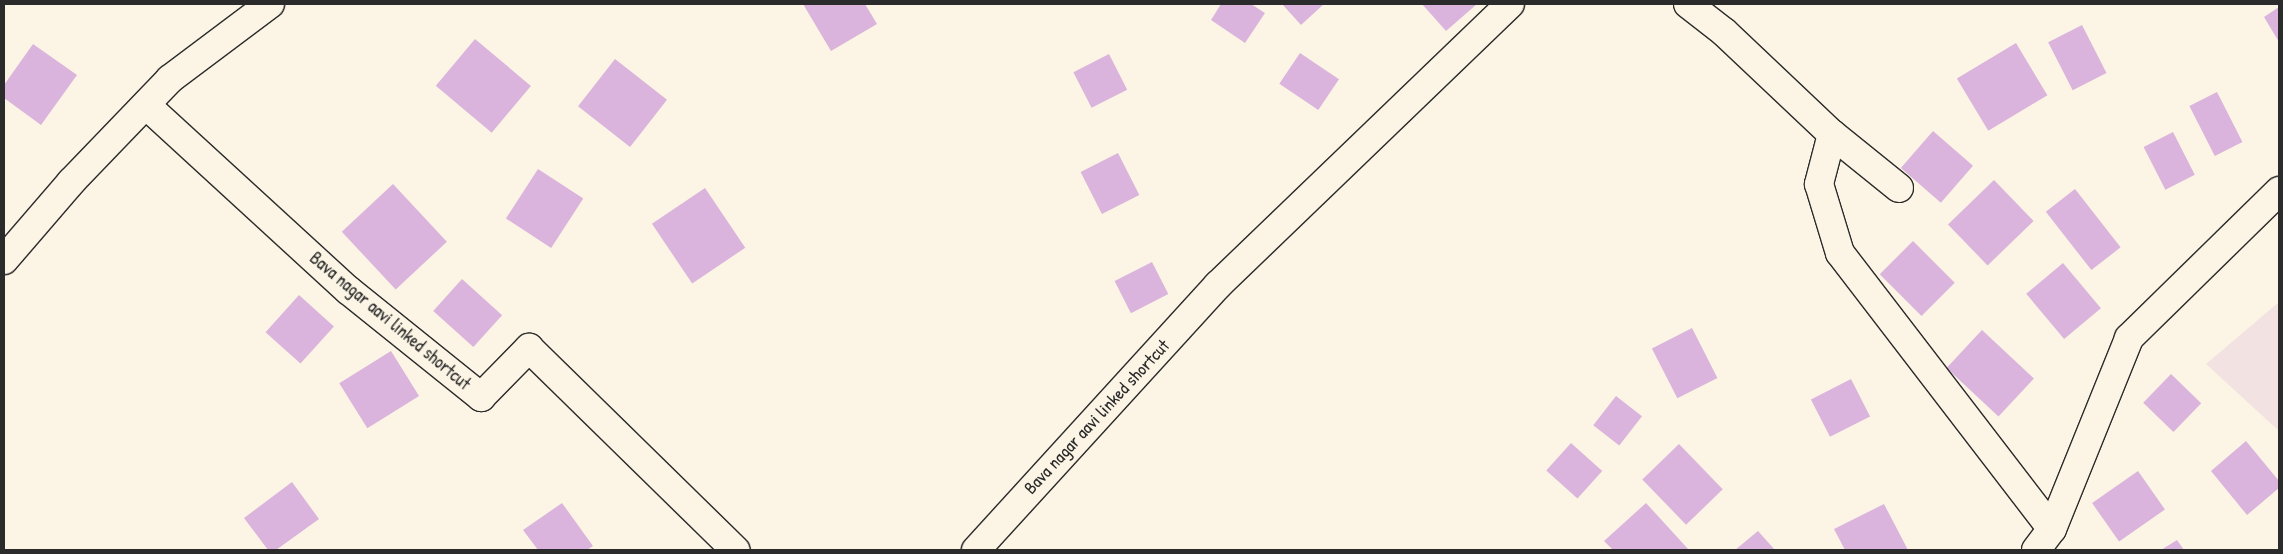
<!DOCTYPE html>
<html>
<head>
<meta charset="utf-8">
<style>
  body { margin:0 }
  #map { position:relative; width:2283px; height:554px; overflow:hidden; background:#fcf5e5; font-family:"Patrick Hand",sans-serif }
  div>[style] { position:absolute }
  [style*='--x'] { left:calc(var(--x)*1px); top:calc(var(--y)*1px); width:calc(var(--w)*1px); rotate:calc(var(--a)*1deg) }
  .built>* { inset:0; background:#f2e2e2 }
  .building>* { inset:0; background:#dab4dc; transform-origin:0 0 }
  .roads { filter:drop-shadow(1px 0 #2b2b2b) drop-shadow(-1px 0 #2b2b2b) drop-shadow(0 1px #2b2b2b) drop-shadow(0 -1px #2b2b2b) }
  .minor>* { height:28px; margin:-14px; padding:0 14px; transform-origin:14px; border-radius:14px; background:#fcf5e5 }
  span { translate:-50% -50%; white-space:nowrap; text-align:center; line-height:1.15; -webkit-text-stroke:4.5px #fcf5e5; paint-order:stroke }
  .street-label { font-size:18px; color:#2b2b2b }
  .frame { position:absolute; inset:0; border:5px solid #2b2b2b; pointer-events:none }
</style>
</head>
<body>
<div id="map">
  <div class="built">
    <i style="clip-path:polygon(2279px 302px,2279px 431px,2206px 364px)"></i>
  </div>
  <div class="building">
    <i style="clip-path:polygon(803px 4px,865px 4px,877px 24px,831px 51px)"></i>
    <i style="clip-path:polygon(1221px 4px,1251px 4px,1265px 13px,1245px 43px,1211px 20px)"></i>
    <i style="clip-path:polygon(1282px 4px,1324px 4px,1301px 25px)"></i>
    <i style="clip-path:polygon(1422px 4px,1477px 4px,1446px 31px)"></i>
    <i style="clip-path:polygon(2279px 7px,2279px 42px,2264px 17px)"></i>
    <i style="left:2082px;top:25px;width:54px;height:38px;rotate:63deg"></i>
    <i style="left:475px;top:39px;width:73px;height:61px;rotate:40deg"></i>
    <i style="left:2016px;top:43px;width:61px;height:69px;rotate:59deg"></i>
    <i style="clip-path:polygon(33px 44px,77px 75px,41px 125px,4px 98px,4px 85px)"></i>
    <i style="left:1300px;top:53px;width:47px;height:37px;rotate:34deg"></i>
    <i style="left:1109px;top:54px;width:40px;height:40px;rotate:63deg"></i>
    <i style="left:615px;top:59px;width:66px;height:60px;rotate:38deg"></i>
    <i style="left:2217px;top:92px;width:56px;height:31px;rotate:63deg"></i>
    <i style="left:1933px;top:131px;width:53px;height:49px;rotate:41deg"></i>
    <i style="left:2173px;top:132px;width:48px;height:33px;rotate:63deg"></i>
    <i style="left:1118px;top:153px;width:47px;height:42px;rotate:63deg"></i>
    <i style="left:538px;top:169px;width:54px;height:59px;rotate:33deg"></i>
    <i style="left:1994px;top:180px;width:57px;height:64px;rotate:46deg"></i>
    <i style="left:393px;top:184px;width:79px;height:70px;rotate:47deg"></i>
    <i style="left:705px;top:188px;width:72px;height:64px;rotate:56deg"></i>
    <i style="left:2075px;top:189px;width:74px;height:37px;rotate:52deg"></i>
    <i style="left:1913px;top:241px;width:59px;height:47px;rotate:45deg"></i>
    <i style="left:1152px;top:262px;width:36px;height:42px;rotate:63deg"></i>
    <i style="left:2063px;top:263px;width:59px;height:48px;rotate:50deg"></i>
    <i style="left:462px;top:279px;width:54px;height:43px;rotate:42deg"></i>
    <i style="left:299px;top:295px;width:47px;height:50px;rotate:42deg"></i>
    <i style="left:1692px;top:328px;width:56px;height:45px;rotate:63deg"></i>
    <i style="left:1982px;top:330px;width:71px;height:52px;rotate:43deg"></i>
    <i style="left:391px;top:351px;width:53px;height:61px;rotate:58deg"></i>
    <i style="left:2171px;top:374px;width:42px;height:40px;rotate:44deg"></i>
    <i style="left:1851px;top:379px;width:42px;height:45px;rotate:63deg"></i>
    <i style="left:1616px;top:396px;width:33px;height:37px;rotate:38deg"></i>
    <i style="clip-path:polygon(2246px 441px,2279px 481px,2279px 488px,2247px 515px,2211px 471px)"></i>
    <i style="left:1571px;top:443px;width:42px;height:37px;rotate:42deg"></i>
    <i style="left:1679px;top:444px;width:63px;height:51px;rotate:46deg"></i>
    <i style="left:2138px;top:471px;width:47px;height:56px;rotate:55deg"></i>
    <i style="clip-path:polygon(292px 482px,319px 519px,276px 550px,268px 550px,244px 518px)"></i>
    <i style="clip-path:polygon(562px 503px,593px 546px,587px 550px,538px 550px,523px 530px)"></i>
    <i style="clip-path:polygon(1646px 503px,1689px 550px,1613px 550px,1604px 541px)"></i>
    <i style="clip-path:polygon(1884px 504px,1908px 550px,1845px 550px,1834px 529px)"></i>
    <i style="clip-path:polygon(1758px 531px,1775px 550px,1735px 550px)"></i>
    <i style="clip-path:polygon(2177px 540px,2184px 550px,2161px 550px)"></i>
  </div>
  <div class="roads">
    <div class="minor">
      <i style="--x:1688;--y:4;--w:46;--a:37.9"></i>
      <i style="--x:1724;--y:32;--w:149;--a:43.4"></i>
      <i style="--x:1832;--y:134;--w:86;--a:38.9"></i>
      <i style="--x:146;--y:105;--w:274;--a:42.5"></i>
      <i style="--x:348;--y:290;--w:171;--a:38.8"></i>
      <i style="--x:481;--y:397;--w:69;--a:-45.6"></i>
      <i style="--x:529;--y:348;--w:289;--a:44.4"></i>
      <i style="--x:1832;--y:134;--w:52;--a:104.6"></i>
      <i style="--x:1819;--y:184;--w:72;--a:73.1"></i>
      <i style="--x:1840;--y:253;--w:348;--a:52.5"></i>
      <i style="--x:4;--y:260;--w:103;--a:-49.3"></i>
      <i style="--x:71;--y:182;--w:143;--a:-46.1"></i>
      <i style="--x:170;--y:79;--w:125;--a:-36.9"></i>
      <i style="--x:976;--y:550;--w:359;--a:-47.6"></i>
      <i style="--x:1218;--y:285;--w:405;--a:-43.9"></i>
      <i style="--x:2036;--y:550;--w:26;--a:-53"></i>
      <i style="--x:2052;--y:529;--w:206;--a:-68"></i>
      <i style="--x:2129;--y:338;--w:210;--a:-44.4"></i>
    </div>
  </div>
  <div class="street-label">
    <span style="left:390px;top:321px;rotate:40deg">Bava nagar aavi linked shortcut</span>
    <span style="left:1097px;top:417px;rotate:-47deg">Bava nagar aavi linked shortcut</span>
  </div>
  <div class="frame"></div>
</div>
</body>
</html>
